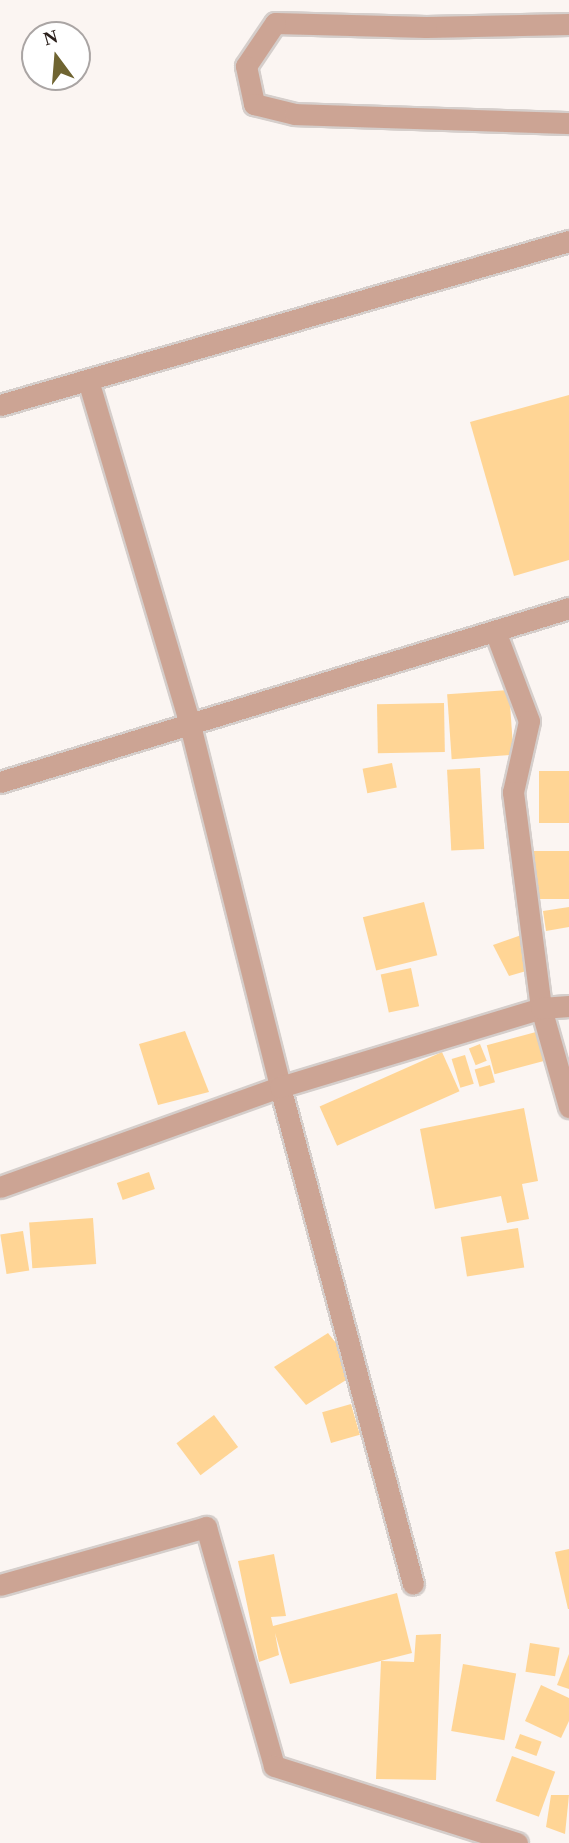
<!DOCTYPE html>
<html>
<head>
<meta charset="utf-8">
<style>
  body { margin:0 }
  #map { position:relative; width:569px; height:1843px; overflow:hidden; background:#fbf5f2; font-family:Georgia,serif }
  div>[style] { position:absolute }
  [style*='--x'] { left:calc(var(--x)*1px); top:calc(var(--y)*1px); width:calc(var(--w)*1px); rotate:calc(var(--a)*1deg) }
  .building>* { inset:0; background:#ffd595; transform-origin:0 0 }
  .roads { filter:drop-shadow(2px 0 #d5cecb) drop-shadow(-2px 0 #d5cecb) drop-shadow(0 2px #d5cecb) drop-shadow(0 -2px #d5cecb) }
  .street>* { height:21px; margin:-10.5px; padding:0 10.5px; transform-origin:10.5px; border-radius:10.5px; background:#cca494 }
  span { translate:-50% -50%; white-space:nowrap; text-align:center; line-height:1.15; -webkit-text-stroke:7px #fff; paint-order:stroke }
  .north { position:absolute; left:21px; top:21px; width:70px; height:70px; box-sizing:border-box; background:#fff; border:2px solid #aaa5a4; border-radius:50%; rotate:344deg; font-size:19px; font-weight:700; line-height:28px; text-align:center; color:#2a1f1b }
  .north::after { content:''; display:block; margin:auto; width:24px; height:32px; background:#6f6431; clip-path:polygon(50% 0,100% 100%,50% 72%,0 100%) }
</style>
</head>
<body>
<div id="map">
  <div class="building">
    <i style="clip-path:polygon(569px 395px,569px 560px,514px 576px,470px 422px)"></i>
    <i style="left:509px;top:690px;width:65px;height:62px;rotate:86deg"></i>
    <i style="left:444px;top:703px;width:49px;height:67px;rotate:89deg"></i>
    <i style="left:392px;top:763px;width:25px;height:30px;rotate:79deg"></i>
    <i style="left:480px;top:768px;width:81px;height:33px;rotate:87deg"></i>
    <i style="left:569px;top:771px;width:52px;height:30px;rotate:90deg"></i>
    <i style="left:569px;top:851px;width:48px;height:36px;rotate:90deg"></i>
    <i style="left:424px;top:902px;width:55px;height:63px;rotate:76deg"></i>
    <i style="clip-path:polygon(569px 907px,569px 927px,546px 931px,543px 911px)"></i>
    <i style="clip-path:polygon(530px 932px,540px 967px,509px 976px,493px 945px)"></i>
    <i style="left:411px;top:968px;width:39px;height:31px;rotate:78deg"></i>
    <i style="clip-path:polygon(185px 1031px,209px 1092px,158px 1105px,139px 1044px)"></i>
    <i style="left:536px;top:1032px;width:30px;height:51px;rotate:75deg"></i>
    <i style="left:480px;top:1044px;width:18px;height:12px;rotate:68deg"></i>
    <i style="left:442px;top:1052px;width:43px;height:134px;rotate:66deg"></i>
    <i style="left:465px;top:1055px;width:30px;height:14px;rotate:73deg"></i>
    <i style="left:490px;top:1065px;width:18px;height:16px;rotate:74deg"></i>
    <i style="clip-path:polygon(524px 1108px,538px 1181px,522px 1184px,529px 1219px,507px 1223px,501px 1196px,435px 1209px,420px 1129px)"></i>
    <i style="left:149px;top:1172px;width:18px;height:34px;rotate:71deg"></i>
    <i style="left:93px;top:1218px;width:46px;height:64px;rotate:86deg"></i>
    <i style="left:518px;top:1228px;width:40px;height:58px;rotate:81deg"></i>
    <i style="left:23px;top:1231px;width:40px;height:23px;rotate:81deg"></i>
    <i style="clip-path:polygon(328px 1333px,359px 1372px,306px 1405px,274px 1367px)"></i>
    <i style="left:351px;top:1404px;width:32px;height:30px;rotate:74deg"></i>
    <i style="left:214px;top:1415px;width:40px;height:47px;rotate:53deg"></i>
    <i style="clip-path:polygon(569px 1549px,569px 1609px,568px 1609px,555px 1552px)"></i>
    <i style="clip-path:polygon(274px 1554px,286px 1616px,271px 1617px,273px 1626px,397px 1593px,412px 1653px,290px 1684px,275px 1633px,279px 1655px,259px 1662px,238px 1561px)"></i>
    <i style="clip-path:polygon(441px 1634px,436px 1780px,376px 1779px,381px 1661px,414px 1662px,416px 1635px)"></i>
    <i style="left:530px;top:1643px;width:30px;height:29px;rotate:9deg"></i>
    <i style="clip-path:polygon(569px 1654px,569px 1689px,557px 1685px)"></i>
    <i style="left:463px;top:1664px;width:54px;height:68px;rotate:10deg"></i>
    <i style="clip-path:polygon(541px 1685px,569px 1698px,569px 1721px,561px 1738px,525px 1721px)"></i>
    <i style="left:520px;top:1734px;width:23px;height:15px;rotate:20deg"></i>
    <i style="left:512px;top:1756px;width:46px;height:48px;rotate:20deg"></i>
    <i style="clip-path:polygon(551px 1795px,569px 1795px,565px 1834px,546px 1827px)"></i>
  </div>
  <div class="roads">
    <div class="street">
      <i style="--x:569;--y:24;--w:143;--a:178.8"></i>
      <i style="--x:426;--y:27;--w:151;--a:-178.5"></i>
      <i style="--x:275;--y:23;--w:52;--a:124"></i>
      <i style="--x:246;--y:66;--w:39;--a:78"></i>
      <i style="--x:254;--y:104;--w:42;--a:13.7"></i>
      <i style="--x:295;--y:114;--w:274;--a:1.9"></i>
      <i style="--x:88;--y:380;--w:360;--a:73.5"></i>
      <i style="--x:190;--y:725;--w:373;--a:76"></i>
      <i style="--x:280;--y:1087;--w:514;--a:75.02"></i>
      <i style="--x:0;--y:405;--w:592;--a:-16.08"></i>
      <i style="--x:495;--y:631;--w:96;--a:69.3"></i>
      <i style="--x:529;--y:721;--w:73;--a:102.7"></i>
      <i style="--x:513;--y:792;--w:218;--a:82.6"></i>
      <i style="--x:541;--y:1008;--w:103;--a:74.2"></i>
      <i style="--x:0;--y:782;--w:595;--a:-17"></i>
      <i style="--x:0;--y:1187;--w:297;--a:-19.7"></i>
      <i style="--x:280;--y:1087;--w:273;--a:-16.8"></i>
      <i style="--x:541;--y:1008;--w:28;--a:-4"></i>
      <i style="--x:0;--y:1585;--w:214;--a:-15.7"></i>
      <i style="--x:206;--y:1527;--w:248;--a:74.1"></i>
      <i style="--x:274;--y:1766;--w:255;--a:17.6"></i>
    </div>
  </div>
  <div class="north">N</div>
</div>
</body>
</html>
